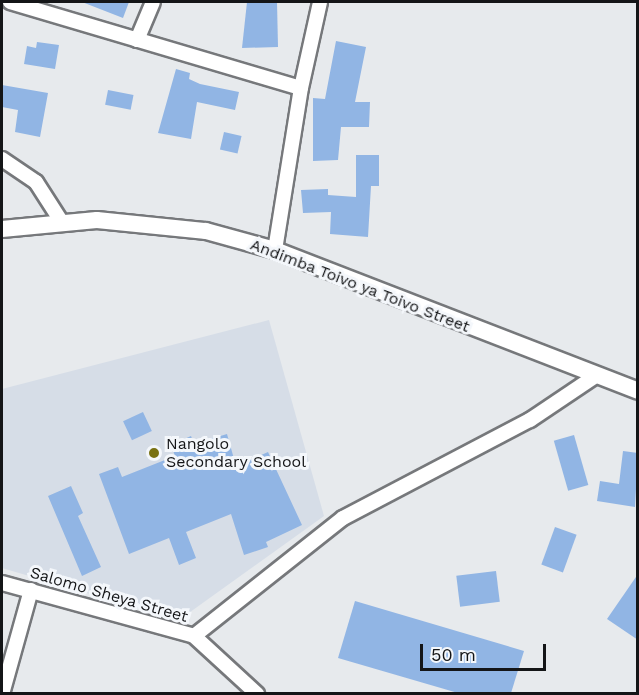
<!DOCTYPE html>
<html>
<head>
<meta charset="utf-8">
<style>
  body { margin:0 }
  #map { position:relative; width:639px; height:695px; overflow:hidden; background:#e7eaed; font-family:"Work Sans",sans-serif }
  div>[style] { position:absolute }
  [style*='--x'] { left:calc(var(--x)*1px); top:calc(var(--y)*1px); width:calc(var(--w)*1px); rotate:calc(var(--a)*1deg) }
  .built>* { inset:0; background:#d6dde7 }
  .building>* { inset:0; background:#91b5e4; transform-origin:0 0 }
  .roads { filter:drop-shadow(2px 0 #76787b) drop-shadow(-2px 0 #76787b) drop-shadow(0 2px #76787b) drop-shadow(0 -2px #76787b) }
  .minor>* { height:14px; margin:-7px; padding:0 7px; transform-origin:7px; border-radius:7px; background:#fff }
  .tertiary>* { height:16px; margin:-8px; padding:0 8px; transform-origin:8px; border-radius:8px; background:#fff }
  .dots>* { width:16px; height:16px; translate:-50% -50%; box-sizing:border-box; border:3px solid #f4f7fb; border-radius:50% }
  span { translate:-50% -50%; white-space:nowrap; text-align:center; line-height:1.15; -webkit-text-stroke:6px #f4f7fb; paint-order:stroke }
  .street-label { font-size:16px; color:#141517 }
  .poi-label { font-size:16px; color:#141517 }
  .left { translate:0 -50%; text-align:left }
  .frame { position:absolute; inset:0; border:3px solid #141517; pointer-events:none }
  .scale { position:absolute; left:420px; top:644px; width:126px; height:27px; box-sizing:border-box; border:3px solid #141517; border-top:0; padding-left:8px; font-size:18px; line-height:21px; white-space:nowrap; color:#141517; -webkit-text-stroke:4px #f4f7fb; paint-order:stroke }
</style>
</head>
<body>
<div id="map">
  <div class="built">
    <i style="clip-path:polygon(269px 320px,324px 516px,179px 620px,2px 568px,2px 389px)"></i>
  </div>
  <div class="building">
    <i style="clip-path:polygon(82px 2px,129px 2px,123px 18px)"></i>
    <i style="clip-path:polygon(247px 2px,277px 2px,278px 47px,242px 48px)"></i>
    <i style="clip-path:polygon(336px 41px,366px 47px,355px 102px,370px 102px,369px 127px,341px 127px,338px 160px,313px 161px,313px 98px,325px 99px)"></i>
    <i style="clip-path:polygon(37px 42px,59px 45px,55px 69px,24px 64px,27px 46px,36px 48px)"></i>
    <i style="clip-path:polygon(176px 69px,190px 73px,189px 79px,200px 84px,239px 92px,235px 110px,197px 102px,191px 139px,158px 133px)"></i>
    <i style="clip-path:polygon(2px 85px,48px 93px,40px 137px,15px 132px,18px 110px,2px 107px)"></i>
    <i style="left:108px;top:90px;width:26px;height:15px;rotate:11deg"></i>
    <i style="left:224px;top:132px;width:18px;height:18px;rotate:13deg"></i>
    <i style="clip-path:polygon(356px 155px,379px 155px,379px 186px,371px 186px,368px 237px,330px 234px,331px 212px,303px 213px,301px 190px,328px 189px,328px 195px,356px 197px)"></i>
    <i style="left:143px;top:412px;width:21px;height:22px;rotate:65deg"></i>
    <i style="clip-path:polygon(227px 434px,236px 466px,268px 452px,302px 525px,266px 542px,268px 547px,244px 555px,231px 514px,186px 532px,196px 558px,179px 565px,169px 538px,129px 554px,99px 474px,118px 467px,122px 477px,175px 456px,171px 445px,191px 436px,194px 444px)"></i>
    <i style="left:574px;top:435px;width:52px;height:21px;rotate:74deg"></i>
    <i style="clip-path:polygon(623px 451px,638px 453px,635px 507px,597px 501px,600px 481px,619px 484px)"></i>
    <i style="clip-path:polygon(71px 486px,83px 513px,78px 516px,101px 567px,82px 576px,48px 496px)"></i>
    <i style="left:555px;top:527px;width:23px;height:40px;rotate:20deg"></i>
    <i style="left:496px;top:571px;width:31px;height:40px;rotate:83deg"></i>
    <i style="clip-path:polygon(638px 574px,638px 640px,607px 619px)"></i>
    <i style="clip-path:polygon(355px 601px,524px 651px,511px 693px,458px 693px,338px 658px)"></i>
  </div>
  <div class="roads">
    <div class="minor">
      <i style="--x:10;--y:2;--w:303;--a:16.5"></i>
      <i style="--x:137;--y:40;--w:41;--a:-67.2"></i>
      <i style="--x:2;--y:159;--w:41;--a:34.1"></i>
      <i style="--x:36;--y:182;--w:46;--a:57.3"></i>
      <i style="--x:275;--y:250;--w:164;--a:-80.9"></i>
      <i style="--x:301;--y:88;--w:88;--a:-77.5"></i>
      <i style="--x:2;--y:583;--w:199;--a:15.4"></i>
      <i style="--x:194;--y:636;--w:86;--a:42.6"></i>
      <i style="--x:194;--y:636;--w:190;--a:-38.4"></i>
      <i style="--x:343;--y:518;--w:211;--a:-27.7"></i>
      <i style="--x:530;--y:420;--w:77;--a:-33.9"></i>
      <i style="--x:2;--y:694;--w:108;--a:-74.4"></i>
    </div>
    <div class="tertiary">
      <i style="--x:2;--y:229;--w:95;--a:-5.4"></i>
      <i style="--x:97;--y:220;--w:110;--a:5.8"></i>
      <i style="--x:206;--y:231;--w:72;--a:15.4"></i>
      <i style="--x:275;--y:250;--w:389;--a:21.2"></i>
    </div>
  </div>
  <div class="dots">
    <i style="left:154px;top:453px;background:#787112"></i>
  </div>
  <div class="street-label">
    <span style="left:360px;top:286px;rotate:21deg">Andimba Toivo ya Toivo Street</span>
    <span style="left:109px;top:595px;rotate:16deg">Salomo Sheya Street</span>
  </div>
  <div class="poi-label">
    <span class="left" style="left:166px;top:453px">Nangolo<br>Secondary School</span>
  </div>
  <div class="frame"></div>
  <div class="scale">50 m</div>
</div>
</body>
</html>
